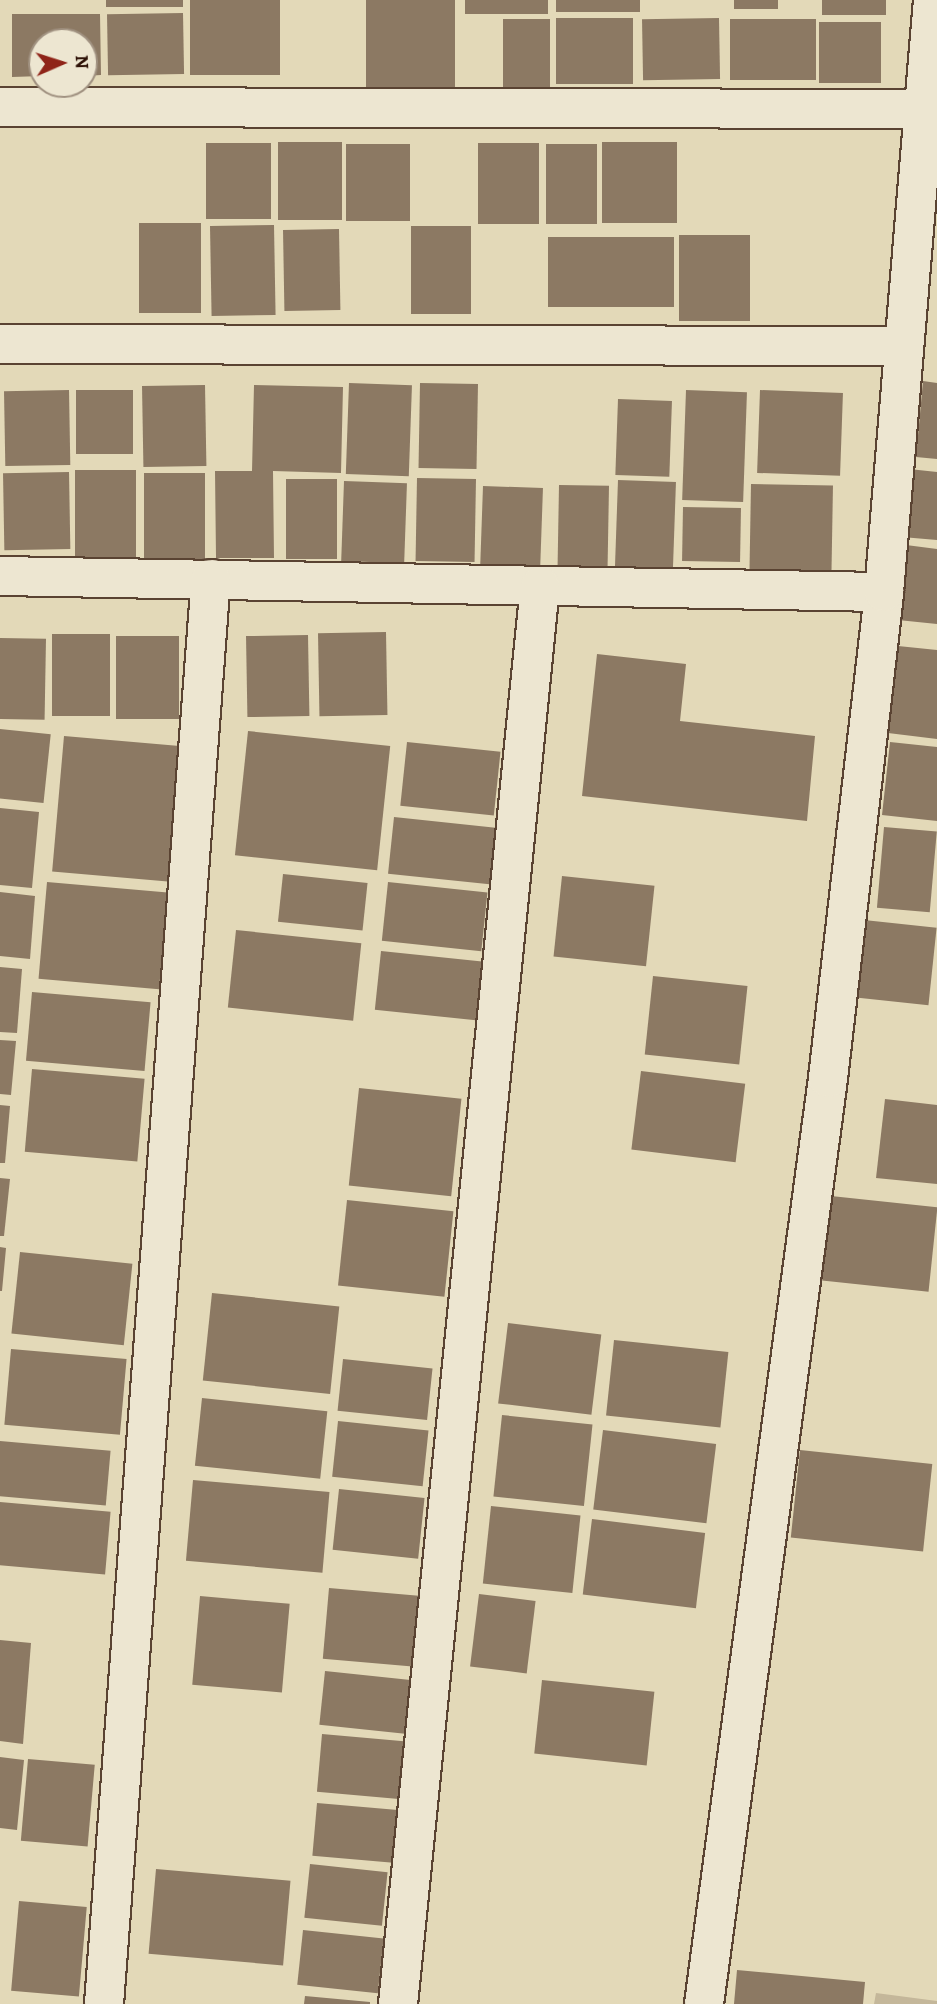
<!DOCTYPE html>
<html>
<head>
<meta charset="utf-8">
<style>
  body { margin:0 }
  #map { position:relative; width:937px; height:2004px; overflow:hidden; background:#e3d9b8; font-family:Alegreya,serif }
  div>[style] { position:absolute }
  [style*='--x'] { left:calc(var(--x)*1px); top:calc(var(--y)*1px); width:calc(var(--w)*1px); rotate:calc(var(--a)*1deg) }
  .green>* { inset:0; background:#c4b79a }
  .building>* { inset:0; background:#8c7963; transform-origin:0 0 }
  .roads { filter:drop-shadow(2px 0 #5a4332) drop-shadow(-2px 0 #5a4332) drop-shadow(0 2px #5a4332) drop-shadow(0 -2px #5a4332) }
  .minor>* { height:38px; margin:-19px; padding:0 19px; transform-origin:19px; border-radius:19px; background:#ede6d1 }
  span { translate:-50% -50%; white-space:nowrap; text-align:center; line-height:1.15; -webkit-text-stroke:5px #ede6d1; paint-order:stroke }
  .north { position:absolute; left:28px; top:28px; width:70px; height:70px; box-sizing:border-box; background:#ede6d1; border:2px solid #a09180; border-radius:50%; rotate:87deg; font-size:19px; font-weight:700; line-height:28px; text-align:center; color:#2d1106 }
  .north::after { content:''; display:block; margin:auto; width:24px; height:32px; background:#8f2418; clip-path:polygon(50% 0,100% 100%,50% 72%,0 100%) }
</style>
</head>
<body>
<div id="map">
  <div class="green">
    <i style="clip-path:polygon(876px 1993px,937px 2001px,937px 2004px,874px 2004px)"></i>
  </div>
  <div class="building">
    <i style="left:106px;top:0;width:77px;height:7px"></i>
    <i style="left:190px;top:0;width:90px;height:75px"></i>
    <i style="left:366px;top:0;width:89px;height:91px"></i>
    <i style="left:465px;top:0;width:83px;height:14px"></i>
    <i style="left:556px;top:0;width:84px;height:12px"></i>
    <i style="left:734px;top:0;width:44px;height:9px"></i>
    <i style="left:822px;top:0;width:64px;height:15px"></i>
    <i style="left:183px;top:13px;width:61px;height:76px;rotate:89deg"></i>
    <i style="clip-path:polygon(12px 14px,100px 14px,101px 75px,84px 76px,84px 42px,42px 42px,42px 76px,12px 77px)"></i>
    <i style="left:556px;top:18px;width:77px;height:66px"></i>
    <i style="left:719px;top:18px;width:61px;height:77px;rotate:89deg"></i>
    <i style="left:503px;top:19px;width:47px;height:68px"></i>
    <i style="left:816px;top:19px;width:61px;height:86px;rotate:90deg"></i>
    <i style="left:819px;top:22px;width:62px;height:61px"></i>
    <i style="left:278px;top:142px;width:64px;height:78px"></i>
    <i style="left:602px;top:142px;width:75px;height:81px"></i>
    <i style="left:206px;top:143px;width:65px;height:76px"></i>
    <i style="left:539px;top:143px;width:81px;height:61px;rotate:90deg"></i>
    <i style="left:346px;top:144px;width:64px;height:77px"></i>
    <i style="left:546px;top:144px;width:51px;height:80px"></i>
    <i style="left:139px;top:223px;width:62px;height:90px"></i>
    <i style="left:274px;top:225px;width:90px;height:64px;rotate:89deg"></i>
    <i style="left:411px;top:226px;width:60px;height:88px"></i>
    <i style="left:339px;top:229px;width:81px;height:56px;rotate:89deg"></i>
    <i style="left:750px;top:235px;width:86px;height:71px;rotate:90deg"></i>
    <i style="left:674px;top:237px;width:70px;height:126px;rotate:90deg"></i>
    <i style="clip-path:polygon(923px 381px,937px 383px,937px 459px,916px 457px)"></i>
    <i style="left:349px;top:383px;width:63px;height:91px;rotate:2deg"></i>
    <i style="left:420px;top:383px;width:58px;height:85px;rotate:1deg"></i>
    <i style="left:205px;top:385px;width:81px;height:63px;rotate:89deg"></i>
    <i style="clip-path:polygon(254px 385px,343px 387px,341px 473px,273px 471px,274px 558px,216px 558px,215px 471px,252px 471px)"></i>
    <i style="left:69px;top:390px;width:75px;height:65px;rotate:89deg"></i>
    <i style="left:76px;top:390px;width:57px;height:64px"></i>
    <i style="left:686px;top:390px;width:61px;height:110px;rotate:2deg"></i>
    <i style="left:760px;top:390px;width:83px;height:83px;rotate:2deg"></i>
    <i style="left:618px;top:399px;width:54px;height:76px;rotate:2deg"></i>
    <i style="clip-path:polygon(909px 469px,937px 472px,937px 540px,902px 537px)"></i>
    <i style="left:75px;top:470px;width:61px;height:97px"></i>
    <i style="left:69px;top:472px;width:77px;height:66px;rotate:89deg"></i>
    <i style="left:144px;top:473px;width:61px;height:86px"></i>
    <i style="left:417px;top:478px;width:59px;height:83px;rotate:1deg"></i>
    <i style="left:286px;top:479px;width:51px;height:80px"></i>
    <i style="left:618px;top:480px;width:58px;height:87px;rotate:2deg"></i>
    <i style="left:344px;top:481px;width:63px;height:80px;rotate:2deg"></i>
    <i style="left:751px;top:484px;width:82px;height:85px;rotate:1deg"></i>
    <i style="left:559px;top:485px;width:50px;height:85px;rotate:1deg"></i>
    <i style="left:483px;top:486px;width:60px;height:80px;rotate:2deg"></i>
    <i style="left:683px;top:507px;width:58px;height:54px;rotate:1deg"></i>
    <i style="clip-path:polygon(906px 545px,937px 549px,937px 624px,898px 620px)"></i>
    <i style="left:386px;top:632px;width:83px;height:68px;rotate:89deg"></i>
    <i style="left:52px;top:634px;width:58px;height:82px"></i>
    <i style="left:308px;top:635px;width:81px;height:62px;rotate:89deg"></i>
    <i style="left:116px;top:636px;width:63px;height:83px"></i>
    <i style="left:0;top:638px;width:46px;height:81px;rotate:1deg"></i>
    <i style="clip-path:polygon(898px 646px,937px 650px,937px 739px,888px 733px)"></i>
    <i style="clip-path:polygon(597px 654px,686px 664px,680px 721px,815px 736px,807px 821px,582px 796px)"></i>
    <i style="left:0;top:729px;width:51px;height:69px;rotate:6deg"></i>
    <i style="left:248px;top:731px;width:143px;height:125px;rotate:6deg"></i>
    <i style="left:64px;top:736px;width:116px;height:136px;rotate:5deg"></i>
    <i style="left:407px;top:742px;width:94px;height:64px;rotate:6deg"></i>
    <i style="clip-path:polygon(890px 742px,937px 747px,937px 821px,882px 815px)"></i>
    <i style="clip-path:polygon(0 808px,39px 812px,32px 888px,0 885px)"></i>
    <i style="left:394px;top:817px;width:102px;height:57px;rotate:6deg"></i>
    <i style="left:884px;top:827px;width:53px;height:81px;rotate:5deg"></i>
    <i style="left:283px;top:874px;width:85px;height:48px;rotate:6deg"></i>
    <i style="left:562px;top:876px;width:93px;height:81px;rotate:6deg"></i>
    <i style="left:47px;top:882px;width:121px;height:97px;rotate:5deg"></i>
    <i style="left:388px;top:882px;width:100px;height:59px;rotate:6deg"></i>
    <i style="clip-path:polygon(0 892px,35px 896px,30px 959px,0 956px)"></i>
    <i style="left:864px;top:920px;width:73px;height:78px;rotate:6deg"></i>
    <i style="left:236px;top:930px;width:126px;height:78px;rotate:6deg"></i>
    <i style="left:381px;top:951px;width:104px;height:59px;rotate:6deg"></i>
    <i style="clip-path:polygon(0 967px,22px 969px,17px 1033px,0 1032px)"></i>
    <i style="left:653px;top:976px;width:95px;height:79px;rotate:6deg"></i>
    <i style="left:32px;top:992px;width:119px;height:69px;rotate:5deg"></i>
    <i style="clip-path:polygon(0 1040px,16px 1041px,11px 1095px,0 1094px)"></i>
    <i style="left:32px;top:1069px;width:113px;height:83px;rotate:5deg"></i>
    <i style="left:641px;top:1071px;width:105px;height:79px;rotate:7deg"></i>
    <i style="left:359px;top:1088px;width:103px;height:98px;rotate:6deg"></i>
    <i style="clip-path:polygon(885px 1099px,937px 1105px,937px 1184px,876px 1178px)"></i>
    <i style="clip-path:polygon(0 1105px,10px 1106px,5px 1163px,0 1163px)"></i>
    <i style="clip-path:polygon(0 1178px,10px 1179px,4px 1236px,0 1236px)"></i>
    <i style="left:831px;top:1196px;width:107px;height:85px;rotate:6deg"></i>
    <i style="left:347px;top:1200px;width:107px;height:86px;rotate:6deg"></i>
    <i style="clip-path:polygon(0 1247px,6px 1248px,2px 1291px,0 1291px)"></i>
    <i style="left:20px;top:1252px;width:113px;height:82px;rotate:6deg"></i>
    <i style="left:212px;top:1293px;width:128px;height:88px;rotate:6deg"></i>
    <i style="left:508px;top:1323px;width:94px;height:81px;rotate:7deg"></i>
    <i style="left:614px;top:1340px;width:115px;height:76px;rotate:6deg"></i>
    <i style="left:11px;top:1349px;width:116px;height:76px;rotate:5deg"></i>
    <i style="left:343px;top:1359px;width:90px;height:52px;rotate:6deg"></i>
    <i style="left:202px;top:1398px;width:126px;height:68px;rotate:6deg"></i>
    <i style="left:502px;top:1415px;width:91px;height:82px;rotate:6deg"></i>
    <i style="left:338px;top:1421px;width:91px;height:56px;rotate:6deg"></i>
    <i style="left:603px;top:1430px;width:114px;height:80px;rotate:7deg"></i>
    <i style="left:0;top:1441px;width:111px;height:55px;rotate:5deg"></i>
    <i style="left:800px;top:1450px;width:133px;height:88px;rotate:6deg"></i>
    <i style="left:193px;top:1480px;width:137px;height:81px;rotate:5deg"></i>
    <i style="left:339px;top:1489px;width:86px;height:61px;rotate:6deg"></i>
    <i style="left:0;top:1502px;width:111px;height:63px;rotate:5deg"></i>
    <i style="left:491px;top:1506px;width:90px;height:78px;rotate:6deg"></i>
    <i style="left:592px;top:1519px;width:114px;height:76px;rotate:7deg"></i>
    <i style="left:329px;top:1588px;width:90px;height:71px;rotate:5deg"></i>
    <i style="left:479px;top:1594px;width:57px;height:73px;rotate:7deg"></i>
    <i style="left:200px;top:1596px;width:90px;height:89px;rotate:5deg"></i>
    <i style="clip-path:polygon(0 1640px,31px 1643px,23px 1744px,0 1741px)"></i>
    <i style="left:325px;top:1671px;width:86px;height:54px;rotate:6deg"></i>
    <i style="left:542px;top:1680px;width:113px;height:74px;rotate:6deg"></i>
    <i style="left:322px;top:1734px;width:85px;height:58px;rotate:5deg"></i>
    <i style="clip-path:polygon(0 1757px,24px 1760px,17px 1830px,0 1828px)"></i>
    <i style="left:28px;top:1759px;width:67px;height:82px;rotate:5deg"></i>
    <i style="left:317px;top:1803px;width:84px;height:53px;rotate:5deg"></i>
    <i style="left:310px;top:1864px;width:78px;height:54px;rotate:6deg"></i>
    <i style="left:156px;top:1869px;width:135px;height:85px;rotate:5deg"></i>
    <i style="left:19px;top:1901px;width:68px;height:90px;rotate:5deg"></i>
    <i style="left:303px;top:1930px;width:81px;height:55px;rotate:6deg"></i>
    <i style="clip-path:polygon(737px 1970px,865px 1982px,863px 2004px,734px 2004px)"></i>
    <i style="clip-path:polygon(305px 1996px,370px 2002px,370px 2004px,304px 2004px)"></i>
  </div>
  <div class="roads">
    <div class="minor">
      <i style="--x:0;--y:107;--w:922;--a:0.12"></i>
      <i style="--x:0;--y:344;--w:901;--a:0.13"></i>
      <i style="--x:0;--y:576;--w:884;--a:1.04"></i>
      <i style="--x:104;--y:2004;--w:1429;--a:-85.71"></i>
      <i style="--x:398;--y:2004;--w:1425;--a:-84.28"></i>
      <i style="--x:704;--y:2004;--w:934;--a:-82.37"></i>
      <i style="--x:828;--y:1078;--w:489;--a:-83.4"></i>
      <i style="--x:884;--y:592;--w:594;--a:-85.27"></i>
    </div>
  </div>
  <div class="north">N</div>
</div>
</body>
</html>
